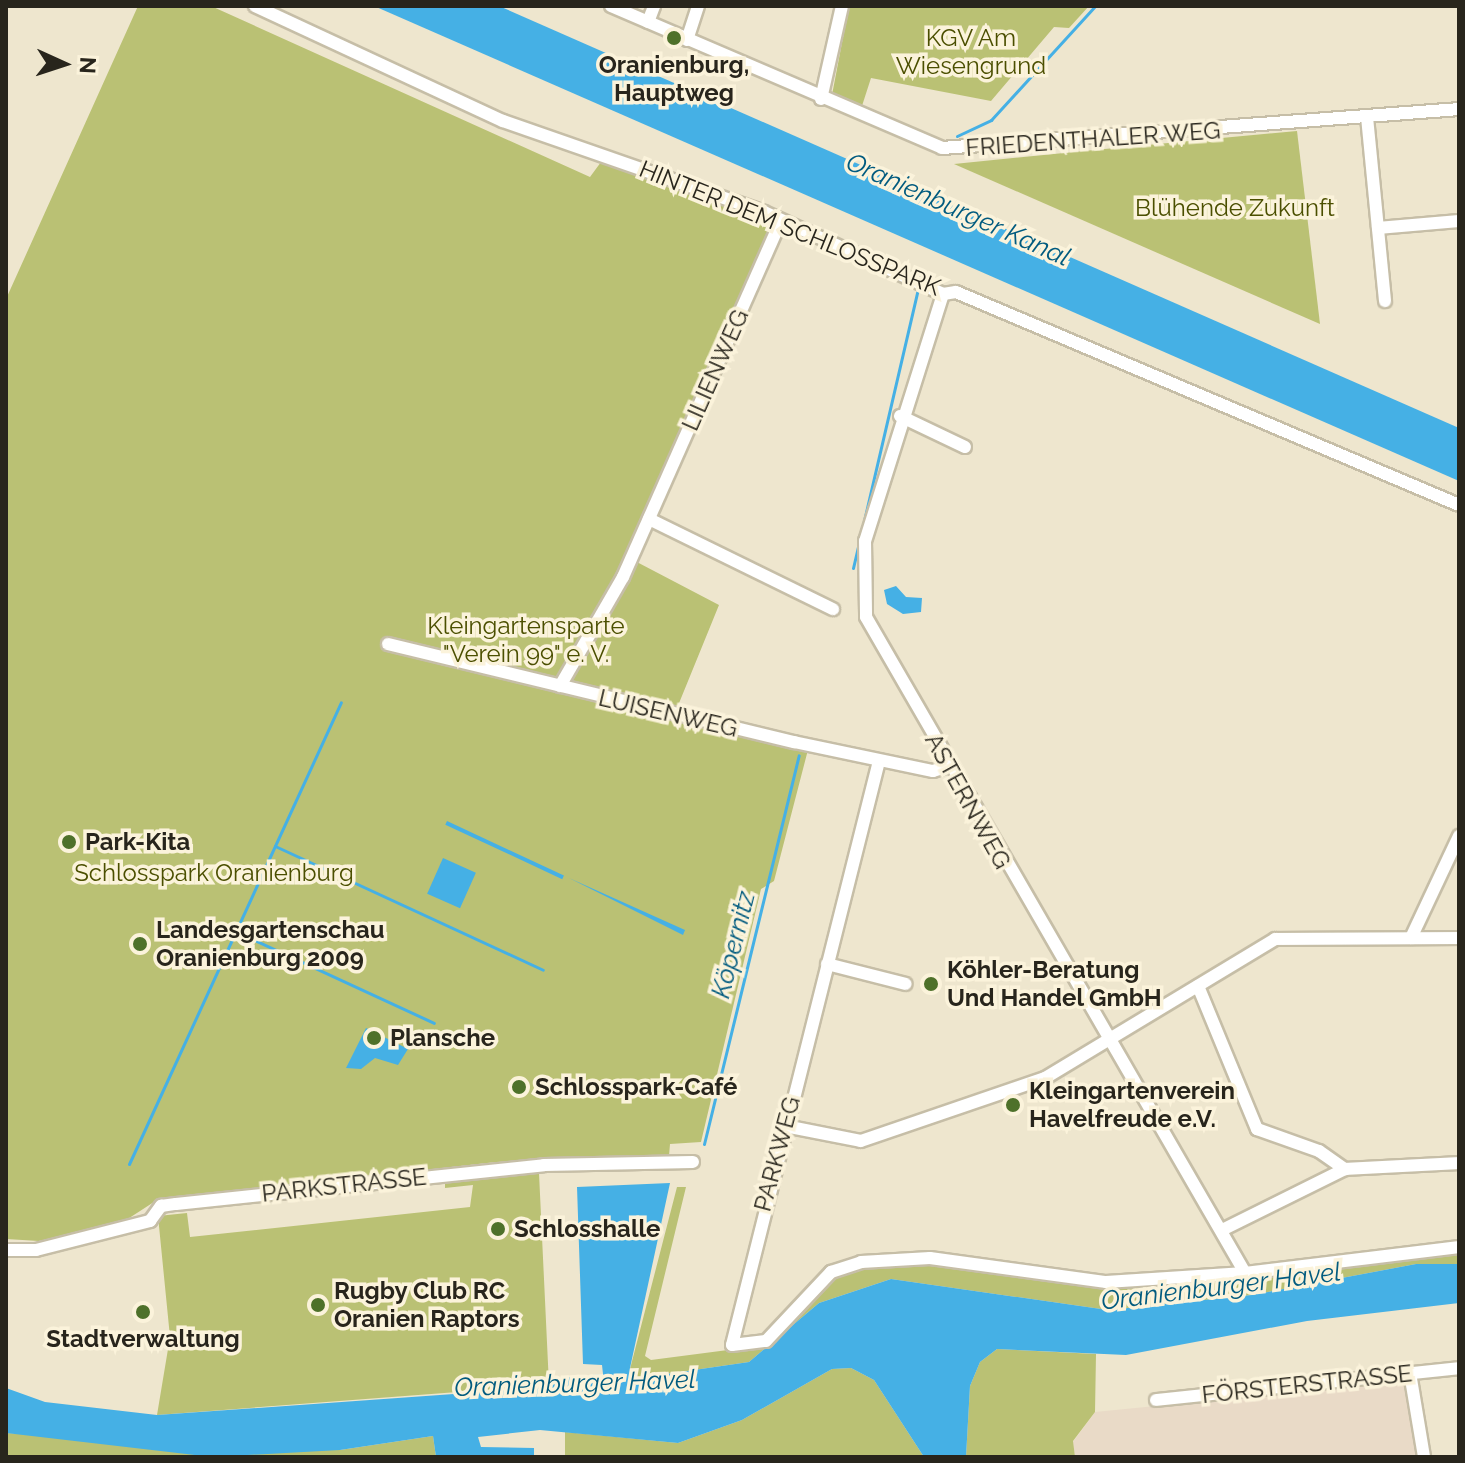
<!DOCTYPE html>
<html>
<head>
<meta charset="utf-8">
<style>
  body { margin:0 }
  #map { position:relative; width:1465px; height:1463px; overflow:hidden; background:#eee6ce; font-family:Raleway,sans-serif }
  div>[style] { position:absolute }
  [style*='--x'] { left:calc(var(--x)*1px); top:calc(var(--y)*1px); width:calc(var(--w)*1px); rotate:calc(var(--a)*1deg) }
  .commercial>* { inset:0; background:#e9dac7 }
  .green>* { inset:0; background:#bac174 }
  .water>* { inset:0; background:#45b0e5; transform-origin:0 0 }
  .stream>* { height:3px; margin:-1.5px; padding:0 1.5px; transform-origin:1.5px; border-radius:1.5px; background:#45b0e5 }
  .roads { filter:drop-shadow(2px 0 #c6bea7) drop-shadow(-2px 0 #c6bea7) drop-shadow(0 2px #c6bea7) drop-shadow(0 -2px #c6bea7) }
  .minor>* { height:12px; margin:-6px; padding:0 6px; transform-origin:6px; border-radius:6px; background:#fff }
  .dots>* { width:22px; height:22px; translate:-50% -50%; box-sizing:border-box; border:4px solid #fbf3db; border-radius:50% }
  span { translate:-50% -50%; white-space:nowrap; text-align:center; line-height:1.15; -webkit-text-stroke:7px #fbf3db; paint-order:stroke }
  .park-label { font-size:24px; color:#4b4f00 }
  .poi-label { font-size:24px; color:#28251c; font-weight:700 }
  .left { translate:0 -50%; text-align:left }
  .street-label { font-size:24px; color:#28251c }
  .water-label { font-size:26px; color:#025b7f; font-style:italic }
  .frame { position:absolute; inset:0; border:8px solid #28251c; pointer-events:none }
  .north { position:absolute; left:24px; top:24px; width:80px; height:80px; -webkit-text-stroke:6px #fbf3db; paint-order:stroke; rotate:93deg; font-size:22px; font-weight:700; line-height:32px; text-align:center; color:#28251c }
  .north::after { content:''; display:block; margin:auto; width:28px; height:36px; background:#28251c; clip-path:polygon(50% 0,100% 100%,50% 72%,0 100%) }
</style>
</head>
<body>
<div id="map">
  <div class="commercial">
    <i style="clip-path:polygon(1408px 1381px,1419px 1457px,1075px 1457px,1073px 1442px,1095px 1412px)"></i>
  </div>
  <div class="green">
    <i style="clip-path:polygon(138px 6px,211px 6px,590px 177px,601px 162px,778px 226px,633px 560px,719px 605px,675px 713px,810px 742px,774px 881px,761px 889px,701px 1142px,670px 1144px,669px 1156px,496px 1162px,157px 1200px,120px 1224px,39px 1241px,6px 1239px,6px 299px)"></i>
    <i style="clip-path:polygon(849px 6px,1089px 6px,1069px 28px,1054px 27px,991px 101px,871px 78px,861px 109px,832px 95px)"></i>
    <i style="clip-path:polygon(1297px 131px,1320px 324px,954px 164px,1094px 150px)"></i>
    <i style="clip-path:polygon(539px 1173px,549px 1385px,157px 1415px,170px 1337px,158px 1216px,187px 1213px,190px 1237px,470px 1207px,473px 1185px,445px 1188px,445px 1180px)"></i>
    <i style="clip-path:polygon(677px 1187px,686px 1187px,645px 1356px,651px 1360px,751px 1347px,831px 1272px,930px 1258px,1106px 1282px,1459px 1247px,1459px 1264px,1416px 1264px,1252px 1295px,1108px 1310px,891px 1279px,819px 1303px,749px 1362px,639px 1378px,630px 1369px)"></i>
    <i style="clip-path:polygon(997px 1349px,1096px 1354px,1095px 1412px,1073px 1441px,1075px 1457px,966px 1457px,970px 1386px,980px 1362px)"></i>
    <i style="clip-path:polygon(851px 1368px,874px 1380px,924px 1457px,565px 1457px,565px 1432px,678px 1443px,742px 1420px,832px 1369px)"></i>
    <i style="clip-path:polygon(6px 1433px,340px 1450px,433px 1436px,436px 1457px,6px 1457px)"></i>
  </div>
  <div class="water">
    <i style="clip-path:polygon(374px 6px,499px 6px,1459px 428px,1459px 481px)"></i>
    <i style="clip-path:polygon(896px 586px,906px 597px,922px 598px,921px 612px,903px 614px,887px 604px,884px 590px)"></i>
    <i style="left:447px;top:821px;width:129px;height:4px;rotate:25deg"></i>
    <i style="left:443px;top:858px;width:36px;height:39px;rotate:24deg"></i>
    <i style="clip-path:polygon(569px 878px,685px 930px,683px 935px)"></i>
    <i style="clip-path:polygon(366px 1028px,408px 1049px,398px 1065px,375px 1058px,361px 1069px,346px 1068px)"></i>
    <i style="clip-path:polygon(670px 1183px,630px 1368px,639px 1378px,749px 1362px,819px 1303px,891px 1279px,1108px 1310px,1252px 1295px,1416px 1264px,1459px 1264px,1459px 1303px,1307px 1321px,1126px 1355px,997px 1349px,980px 1362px,970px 1386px,966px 1457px,924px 1457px,874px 1380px,851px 1368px,832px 1369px,742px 1420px,678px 1443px,540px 1430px,478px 1437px,481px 1447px,534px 1448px,534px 1457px,436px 1457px,433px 1436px,340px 1450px,212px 1457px,6px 1433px,6px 1388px,45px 1402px,157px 1415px,538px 1388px,560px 1378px,603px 1374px,602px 1365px,583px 1364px,577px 1187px)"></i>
  </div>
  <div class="stream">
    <i style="--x:957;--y:136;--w:38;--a:-25"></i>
    <i style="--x:991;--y:120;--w:154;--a:-47.6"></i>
    <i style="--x:853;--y:568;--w:286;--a:-76.9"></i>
    <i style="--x:275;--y:846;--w:295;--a:24.8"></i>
    <i style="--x:235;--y:931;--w:219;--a:24.8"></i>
    <i style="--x:704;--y:1144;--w:400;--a:-76.3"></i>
    <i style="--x:129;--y:1164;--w:508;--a:-65.35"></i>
  </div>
  <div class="roads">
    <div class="minor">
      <i style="--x:255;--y:6;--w:273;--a:24.9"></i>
      <i style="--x:503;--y:121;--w:276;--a:19.2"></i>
      <i style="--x:764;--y:212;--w:197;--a:24.6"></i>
      <i style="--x:943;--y:294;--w:13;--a:-9"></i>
      <i style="--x:956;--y:292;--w:546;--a:22.95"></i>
      <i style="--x:611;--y:6;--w:360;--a:23.2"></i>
      <i style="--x:942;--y:148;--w:518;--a:-4.31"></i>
      <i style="--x:648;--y:22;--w:17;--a:-69"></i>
      <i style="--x:687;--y:40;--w:36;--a:-72"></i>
      <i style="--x:821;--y:99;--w:95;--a:-77.3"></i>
      <i style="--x:1367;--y:117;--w:185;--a:84.4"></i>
      <i style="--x:1378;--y:228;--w:81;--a:-4.9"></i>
      <i style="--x:943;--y:294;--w:259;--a:107.5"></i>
      <i style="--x:865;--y:541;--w:76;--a:89.2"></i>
      <i style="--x:866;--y:617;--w:758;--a:59.98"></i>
      <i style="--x:900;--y:416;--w:72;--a:25.5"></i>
      <i style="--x:649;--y:519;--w:205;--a:26.1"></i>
      <i style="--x:388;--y:644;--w:418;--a:13.6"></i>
      <i style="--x:794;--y:742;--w:142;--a:11.8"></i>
      <i style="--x:933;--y:771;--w:16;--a:-18"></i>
      <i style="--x:560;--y:686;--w:126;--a:-60"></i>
      <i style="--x:623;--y:577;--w:390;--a:-66.1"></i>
      <i style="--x:879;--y:761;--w:602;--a:104.13"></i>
      <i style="--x:732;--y:1345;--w:34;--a:-7"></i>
      <i style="--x:766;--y:1341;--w:95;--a:-46.7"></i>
      <i style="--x:831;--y:1272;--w:32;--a:-18"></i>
      <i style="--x:861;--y:1262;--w:69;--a:-3.3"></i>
      <i style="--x:930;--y:1258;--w:178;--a:7.8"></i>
      <i style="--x:1106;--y:1282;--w:139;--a:-3.7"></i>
      <i style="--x:1245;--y:1273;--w:216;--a:-6.9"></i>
      <i style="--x:1411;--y:938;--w:113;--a:-64.8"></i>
      <i style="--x:827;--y:964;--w:81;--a:14.2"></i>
      <i style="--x:1198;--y:986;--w:155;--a:67.6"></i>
      <i style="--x:1257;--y:1129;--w:66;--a:19.5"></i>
      <i style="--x:1319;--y:1151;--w:32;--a:35"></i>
      <i style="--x:785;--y:1126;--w:77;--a:11.2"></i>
      <i style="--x:861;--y:1141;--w:194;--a:-18.9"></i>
      <i style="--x:1045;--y:1078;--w:269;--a:-31.1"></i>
      <i style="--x:1275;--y:939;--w:184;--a:-0.3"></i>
      <i style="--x:1222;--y:1230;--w:137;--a:-26.4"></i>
      <i style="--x:1345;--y:1169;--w:114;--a:-3"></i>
      <i style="--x:6;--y:1250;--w:30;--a:0"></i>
      <i style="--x:36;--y:1250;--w:118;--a:-14.3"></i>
      <i style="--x:150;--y:1221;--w:19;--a:-54"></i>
      <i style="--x:161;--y:1206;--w:15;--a:-8"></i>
      <i style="--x:176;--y:1204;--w:370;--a:-6"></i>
      <i style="--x:544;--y:1165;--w:149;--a:-1.2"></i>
      <i style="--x:1410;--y:1373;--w:85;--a:80.5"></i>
      <i style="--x:1156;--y:1400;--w:305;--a:-6"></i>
    </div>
  </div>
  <div class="dots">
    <i style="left:674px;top:38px;background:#4e712a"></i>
    <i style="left:69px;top:842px;background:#4e712a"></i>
    <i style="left:140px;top:944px;background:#4e712a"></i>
    <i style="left:931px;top:984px;background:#4e712a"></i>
    <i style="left:374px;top:1038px;background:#4e712a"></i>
    <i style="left:519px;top:1087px;background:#4e712a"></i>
    <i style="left:1013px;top:1105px;background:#4e712a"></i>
    <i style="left:498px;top:1229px;background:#4e712a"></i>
    <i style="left:318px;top:1305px;background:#4e712a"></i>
    <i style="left:143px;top:1312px;background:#4e712a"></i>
  </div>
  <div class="park-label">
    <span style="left:971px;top:52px">KGV Am<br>Wiesengrund</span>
    <span style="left:1235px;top:208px">Blühende Zukunft</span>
    <span style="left:526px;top:640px">Kleingartensparte<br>"Verein 99" e. V.</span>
    <span style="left:214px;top:873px">Schlosspark Oranienburg</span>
  </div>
  <div class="poi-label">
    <span style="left:674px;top:79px">Oranienburg,<br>Hauptweg</span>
    <span class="left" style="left:85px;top:842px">Park-Kita</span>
    <span class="left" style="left:156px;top:944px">Landesgartenschau<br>Oranienburg 2009</span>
    <span class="left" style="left:947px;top:984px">Köhler-Beratung<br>Und Handel GmbH</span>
    <span class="left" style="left:390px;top:1038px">Plansche</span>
    <span class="left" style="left:535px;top:1087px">Schlosspark-Café</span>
    <span class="left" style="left:1029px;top:1105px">Kleingartenverein<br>Havelfreude e.V.</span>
    <span class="left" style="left:514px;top:1229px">Schlosshalle</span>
    <span class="left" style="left:334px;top:1305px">Rugby Club RC<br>Oranien Raptors</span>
    <span style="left:143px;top:1339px">Stadtverwaltung</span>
  </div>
  <div class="street-label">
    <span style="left:1093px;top:139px;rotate:-4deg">FRIEDENTHALER WEG</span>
    <span style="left:790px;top:228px;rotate:22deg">HINTER DEM SCHLOSSPARK</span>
    <span style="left:715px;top:370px;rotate:-66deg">LILIENWEG</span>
    <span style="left:668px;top:713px;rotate:13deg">LUISENWEG</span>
    <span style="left:968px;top:801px;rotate:61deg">ASTERNWEG</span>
    <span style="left:777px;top:1154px;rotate:-75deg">PARKWEG</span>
    <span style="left:344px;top:1185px;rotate:-6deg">PARKSTRASSE</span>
    <span style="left:1307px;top:1384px;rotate:-6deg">FÖRSTERSTRASSE</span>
  </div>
  <div class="water-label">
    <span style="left:958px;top:210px;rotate:24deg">Oranienburger Kanal</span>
    <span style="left:734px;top:945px;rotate:-76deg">Köpernitz</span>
    <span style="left:1221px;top:1287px;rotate:-7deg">Oranienburger Havel</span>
    <span style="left:575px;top:1384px;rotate:-2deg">Oranienburger Havel</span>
  </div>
  <div class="frame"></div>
  <div class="north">N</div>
</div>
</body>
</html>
